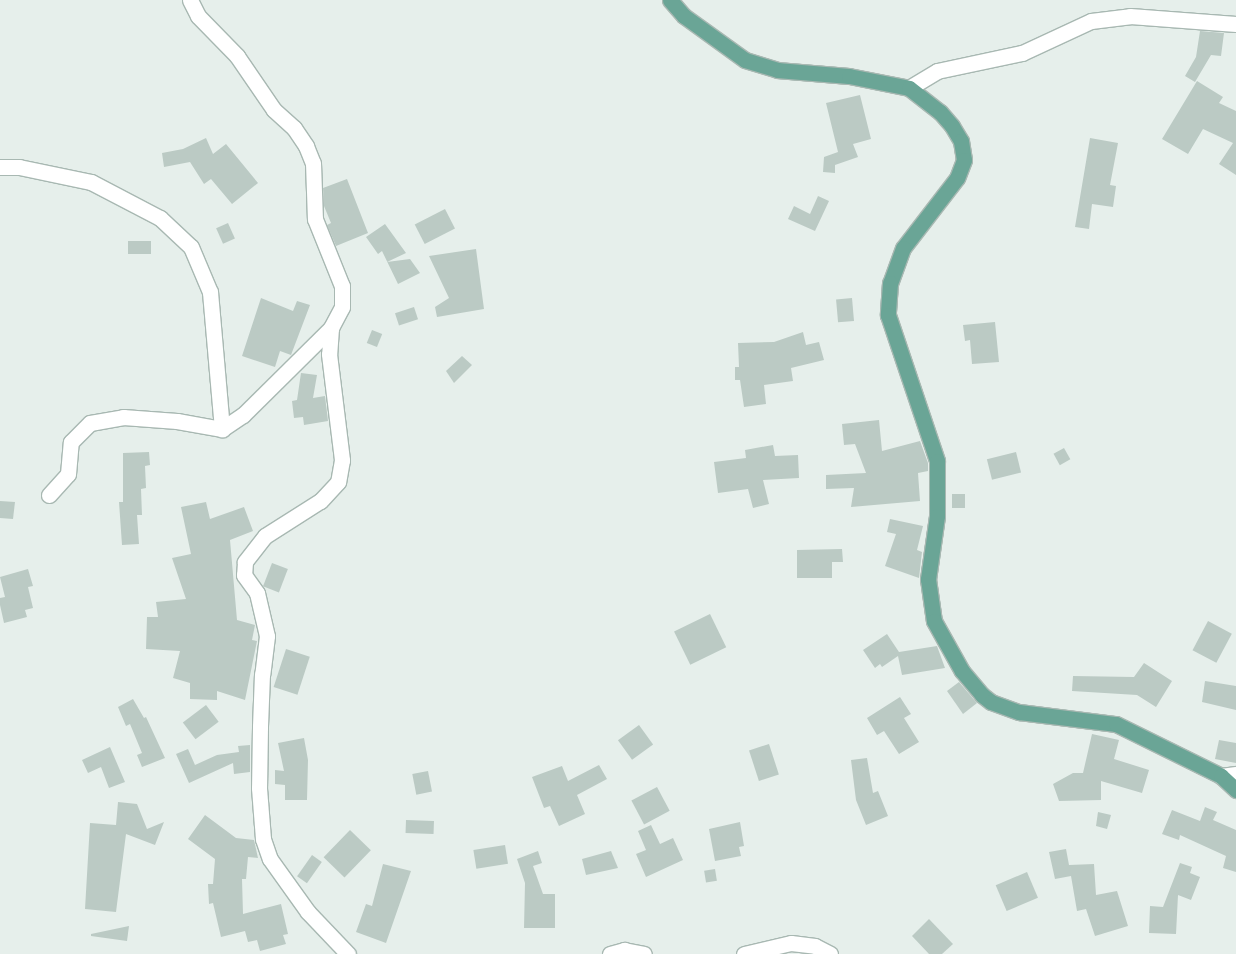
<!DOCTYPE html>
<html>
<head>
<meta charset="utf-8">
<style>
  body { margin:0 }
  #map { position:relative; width:1236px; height:954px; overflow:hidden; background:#e6efeb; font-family:"DM Sans",sans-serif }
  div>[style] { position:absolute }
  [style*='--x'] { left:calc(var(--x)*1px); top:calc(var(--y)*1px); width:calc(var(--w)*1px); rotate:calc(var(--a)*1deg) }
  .building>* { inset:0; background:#bbcac4; transform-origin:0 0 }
  .roads { filter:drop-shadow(1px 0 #a8b8b2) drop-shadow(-1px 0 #a8b8b2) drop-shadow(0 1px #a8b8b2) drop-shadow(0 -1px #a8b8b2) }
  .minor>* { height:15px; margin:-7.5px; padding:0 7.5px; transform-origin:7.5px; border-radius:7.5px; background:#fff }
  .major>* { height:15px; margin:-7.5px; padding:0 7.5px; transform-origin:7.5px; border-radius:7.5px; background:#6aa596 }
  span { translate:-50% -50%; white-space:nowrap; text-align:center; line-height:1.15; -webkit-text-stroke:4.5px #f7fbf9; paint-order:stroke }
</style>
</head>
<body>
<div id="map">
  <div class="building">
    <i style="clip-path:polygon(1200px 31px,1224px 33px,1221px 56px,1211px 55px,1195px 82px,1185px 76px,1196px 57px)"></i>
    <i style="clip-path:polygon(1197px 81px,1223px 97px,1219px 103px,1236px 111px,1236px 175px,1219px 164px,1233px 143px,1203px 129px,1188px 154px,1162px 139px)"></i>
    <i style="clip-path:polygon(860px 95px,871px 139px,853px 144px,858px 157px,835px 165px,835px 173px,823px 172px,824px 157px,838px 152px,826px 103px)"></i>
    <i style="clip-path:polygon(206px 138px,213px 154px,226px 144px,258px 183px,232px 204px,211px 179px,204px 184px,190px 162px,164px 167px,162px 153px,183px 149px)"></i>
    <i style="clip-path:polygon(1090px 138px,1118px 143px,1110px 185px,1116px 186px,1113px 207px,1092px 204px,1089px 229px,1075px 227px)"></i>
    <i style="clip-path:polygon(347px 179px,368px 233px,336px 246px,327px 225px,331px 223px,324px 206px,323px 188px)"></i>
    <i style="clip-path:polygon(818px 196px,829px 201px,815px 231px,788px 219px,794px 206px,810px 214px)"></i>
    <i style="left:445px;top:209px;width:22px;height:34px;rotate:63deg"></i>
    <i style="left:228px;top:223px;width:17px;height:13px;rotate:66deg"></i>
    <i style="clip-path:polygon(385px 224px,406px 253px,387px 262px,410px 259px,420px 273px,398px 284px,382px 251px,378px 254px,366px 237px)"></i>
    <i style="left:128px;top:241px;width:23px;height:13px"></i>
    <i style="clip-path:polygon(476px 249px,484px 309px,437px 317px,435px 307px,449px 298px,429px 256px)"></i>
    <i style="clip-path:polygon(261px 298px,293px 311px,297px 301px,310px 305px,291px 355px,280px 351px,275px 367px,242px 356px)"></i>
    <i style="left:852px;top:298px;width:23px;height:16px;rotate:85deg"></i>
    <i style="left:414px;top:307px;width:13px;height:20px;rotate:72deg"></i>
    <i style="clip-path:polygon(995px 322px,999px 362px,972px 364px,970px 340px,965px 341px,963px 325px)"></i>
    <i style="left:372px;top:330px;width:11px;height:14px;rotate:22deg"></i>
    <i style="clip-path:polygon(803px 332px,806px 345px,819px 342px,824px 360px,791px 368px,793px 381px,764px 385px,766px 404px,744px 407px,740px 380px,735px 380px,735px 367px,739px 367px,738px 343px,774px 342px)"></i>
    <i style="clip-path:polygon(462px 356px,472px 365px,454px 383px,446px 371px)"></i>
    <i style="clip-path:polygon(301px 373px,317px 375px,313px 398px,325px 396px,328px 421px,304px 425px,303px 417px,294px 418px,292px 401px,297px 400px)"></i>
    <i style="clip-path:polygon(879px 420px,882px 451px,920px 441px,928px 463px,928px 471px,918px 473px,920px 501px,851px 507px,854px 488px,826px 489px,826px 475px,866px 473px,855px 444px,844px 445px,842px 424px)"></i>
    <i style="clip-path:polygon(773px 445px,775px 456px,798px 455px,799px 478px,763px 480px,769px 504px,753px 508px,748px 489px,718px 493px,714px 462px,746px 458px,745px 450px)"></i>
    <i style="left:1064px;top:448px;width:13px;height:12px;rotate:61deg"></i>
    <i style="clip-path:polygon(149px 452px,150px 465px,145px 466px,146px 488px,141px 489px,142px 515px,137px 515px,139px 544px,122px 545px,119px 502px,123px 502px,123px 453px)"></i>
    <i style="left:1016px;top:452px;width:21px;height:30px;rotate:76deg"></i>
    <i style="left:952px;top:494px;width:13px;height:14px"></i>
    <i style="clip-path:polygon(0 501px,15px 502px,13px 519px,0 518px)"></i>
    <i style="clip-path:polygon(206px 502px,210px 519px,244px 507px,253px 531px,230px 540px,237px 620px,255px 625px,252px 640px,257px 641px,245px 700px,217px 691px,217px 700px,190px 699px,190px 683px,173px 678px,180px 651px,146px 649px,147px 617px,158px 617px,156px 602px,186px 599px,172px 558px,191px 554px,181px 507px)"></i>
    <i style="clip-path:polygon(890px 519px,923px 526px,917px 550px,922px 552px,919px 578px,885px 566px,896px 534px,887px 532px)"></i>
    <i style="clip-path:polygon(842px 549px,843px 562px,832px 562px,832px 578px,797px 578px,797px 550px)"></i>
    <i style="left:272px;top:563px;width:17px;height:25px;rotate:21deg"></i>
    <i style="clip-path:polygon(28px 569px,33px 586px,28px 587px,33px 608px,25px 610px,27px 617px,4px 623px,0 605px,0 598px,5px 597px,0 577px)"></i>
    <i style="left:710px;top:614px;width:37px;height:40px;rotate:64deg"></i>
    <i style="left:1208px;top:621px;width:27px;height:33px;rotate:28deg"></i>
    <i style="clip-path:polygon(887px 634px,899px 652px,937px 646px,945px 668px,902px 675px,898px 656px,882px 667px,880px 664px,875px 668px,863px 650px)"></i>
    <i style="left:286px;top:649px;width:25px;height:40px;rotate:18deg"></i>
    <i style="clip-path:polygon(1144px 663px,1172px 681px,1156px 707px,1137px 695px,1072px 691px,1073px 676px,1134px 677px)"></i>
    <i style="clip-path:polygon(1205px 681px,1236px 686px,1236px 710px,1202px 702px)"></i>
    <i style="clip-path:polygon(959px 682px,977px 703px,963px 714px,947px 691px)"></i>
    <i style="clip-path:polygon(900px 697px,911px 714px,904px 718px,919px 742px,899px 754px,884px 731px,877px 735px,867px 718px)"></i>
    <i style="clip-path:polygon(133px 699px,144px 718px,146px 717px,165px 758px,142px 767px,137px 755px,142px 753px,130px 724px,126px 726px,118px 707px)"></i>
    <i style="left:206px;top:705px;width:21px;height:29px;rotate:53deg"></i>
    <i style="left:639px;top:725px;width:24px;height:26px;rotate:54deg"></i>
    <i style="clip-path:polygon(1092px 734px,1119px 740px,1114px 759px,1149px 770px,1142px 793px,1101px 781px,1101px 800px,1059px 801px,1053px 784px,1073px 773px,1083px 773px)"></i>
    <i style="clip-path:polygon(304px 738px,308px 760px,307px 800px,285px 800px,285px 785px,275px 784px,275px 770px,284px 771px,278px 743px)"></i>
    <i style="clip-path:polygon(1219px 740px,1236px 743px,1236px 763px,1215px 759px)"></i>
    <i style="left:769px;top:744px;width:32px;height:21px;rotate:72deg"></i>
    <i style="clip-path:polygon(250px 745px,250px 772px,234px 774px,233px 763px,189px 783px,176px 754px,188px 749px,195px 765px,217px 755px,239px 752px,238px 746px)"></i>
    <i style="clip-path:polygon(110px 747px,125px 782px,109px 788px,101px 767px,88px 773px,82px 760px)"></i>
    <i style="clip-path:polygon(867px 758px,873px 793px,878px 791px,888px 816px,866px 825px,856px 800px,851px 760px)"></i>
    <i style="clip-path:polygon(599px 765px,607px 779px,577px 795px,585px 814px,559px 826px,550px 806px,544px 808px,532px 777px,562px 766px,568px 781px)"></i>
    <i style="left:428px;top:771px;width:21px;height:16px;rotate:79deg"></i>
    <i style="left:657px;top:787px;width:27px;height:29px;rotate:62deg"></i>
    <i style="clip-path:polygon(118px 802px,137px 804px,147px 829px,164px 822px,155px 845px,126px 834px,116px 912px,85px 909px,90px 823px,116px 825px)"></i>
    <i style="clip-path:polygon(1205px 807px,1217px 812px,1213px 820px,1236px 830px,1236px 872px,1223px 868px,1226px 856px,1180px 835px,1179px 840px,1162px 834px,1172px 810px,1200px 821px)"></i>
    <i style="clip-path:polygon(1098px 812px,1111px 815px,1107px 829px,1096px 826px)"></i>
    <i style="clip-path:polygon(205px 815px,236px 838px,254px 840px,258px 858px,248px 857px,246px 879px,242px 879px,243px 914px,281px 904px,288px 934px,283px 935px,286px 944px,260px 951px,257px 940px,248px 942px,245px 931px,221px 937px,213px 903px,209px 904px,208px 884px,213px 884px,215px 859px,188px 839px)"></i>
    <i style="left:406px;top:820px;width:28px;height:13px;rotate:2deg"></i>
    <i style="clip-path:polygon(740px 822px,744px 846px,739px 847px,741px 856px,715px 861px,709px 829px)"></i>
    <i style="clip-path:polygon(651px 825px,660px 844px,673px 838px,683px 860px,646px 877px,636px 854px,646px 850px,638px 831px)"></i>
    <i style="left:350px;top:830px;width:29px;height:38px;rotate:44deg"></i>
    <i style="left:505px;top:845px;width:19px;height:32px;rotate:81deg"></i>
    <i style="clip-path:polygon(1066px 849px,1069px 865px,1094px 864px,1096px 895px,1117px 891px,1128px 926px,1095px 936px,1086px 909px,1077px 911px,1071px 876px,1055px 879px,1049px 852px)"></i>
    <i style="clip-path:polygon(538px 851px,542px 863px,533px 866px,543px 894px,555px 894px,555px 928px,524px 928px,525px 883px,517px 859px)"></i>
    <i style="clip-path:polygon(611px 851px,618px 868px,586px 875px,582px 859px)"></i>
    <i style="left:312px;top:855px;width:12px;height:26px;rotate:35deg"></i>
    <i style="clip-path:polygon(1180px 863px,1192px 867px,1190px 873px,1200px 877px,1191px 900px,1178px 895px,1176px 934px,1149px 933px,1150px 906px,1163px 907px)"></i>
    <i style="clip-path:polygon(383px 864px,411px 871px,386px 943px,356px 932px,366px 904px,372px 906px)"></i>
    <i style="left:715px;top:869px;width:12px;height:11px;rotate:81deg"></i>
    <i style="left:1027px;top:872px;width:28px;height:34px;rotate:67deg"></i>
    <i style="clip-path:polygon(929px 919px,953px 944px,942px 954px,929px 954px,912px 936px)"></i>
    <i style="clip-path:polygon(129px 926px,127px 941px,91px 936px,91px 934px)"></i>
  </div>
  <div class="roads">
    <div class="minor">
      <i style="--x:190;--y:0;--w:18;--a:63"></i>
      <i style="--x:198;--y:16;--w:56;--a:45.7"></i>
      <i style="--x:237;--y:56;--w:65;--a:55.6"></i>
      <i style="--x:274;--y:110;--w:27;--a:42"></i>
      <i style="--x:294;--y:128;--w:22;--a:56"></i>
      <i style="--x:306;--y:146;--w:18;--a:68"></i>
      <i style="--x:313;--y:163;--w:56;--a:88"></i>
      <i style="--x:315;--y:219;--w:72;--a:68.1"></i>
      <i style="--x:342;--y:286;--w:21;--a:90"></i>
      <i style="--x:342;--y:307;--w:24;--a:118"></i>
      <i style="--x:331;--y:328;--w:26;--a:94"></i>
      <i style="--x:329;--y:354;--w:107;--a:83"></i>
      <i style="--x:342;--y:460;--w:22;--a:100"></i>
      <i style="--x:338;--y:482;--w:26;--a:133"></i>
      <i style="--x:320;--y:501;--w:65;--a:147.5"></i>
      <i style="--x:265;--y:536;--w:33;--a:128"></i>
      <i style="--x:245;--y:562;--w:13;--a:94"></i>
      <i style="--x:244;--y:575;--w:22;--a:54"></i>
      <i style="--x:257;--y:593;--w:44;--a:76.9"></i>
      <i style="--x:267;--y:636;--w:38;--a:97"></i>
      <i style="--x:262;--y:674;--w:53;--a:92.2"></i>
      <i style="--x:260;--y:727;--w:61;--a:90.9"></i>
      <i style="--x:259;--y:788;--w:51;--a:85.5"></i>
      <i style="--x:263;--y:839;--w:21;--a:71"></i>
      <i style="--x:270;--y:859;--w:65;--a:54.4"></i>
      <i style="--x:308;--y:912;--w:58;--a:46.4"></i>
      <i style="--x:909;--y:88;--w:33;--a:-31"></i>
      <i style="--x:937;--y:71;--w:87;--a:-12"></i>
      <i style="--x:1022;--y:53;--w:76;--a:-24.9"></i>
      <i style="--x:1091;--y:21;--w:39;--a:-7"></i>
      <i style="--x:1130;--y:16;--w:106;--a:4.3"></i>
      <i style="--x:0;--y:167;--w:19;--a:0"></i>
      <i style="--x:19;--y:167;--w:74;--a:11.8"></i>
      <i style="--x:91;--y:182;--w:78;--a:27.6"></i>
      <i style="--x:160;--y:218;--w:42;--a:43.1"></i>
      <i style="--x:191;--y:247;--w:49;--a:67.1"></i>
      <i style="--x:210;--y:292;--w:138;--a:85"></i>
      <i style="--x:49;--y:495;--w:28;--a:-48"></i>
      <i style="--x:68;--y:474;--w:32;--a:-85"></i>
      <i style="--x:71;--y:442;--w:27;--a:-45"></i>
      <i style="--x:90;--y:423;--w:34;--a:-10"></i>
      <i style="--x:123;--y:417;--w:54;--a:4.2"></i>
      <i style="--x:177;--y:421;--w:46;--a:10.1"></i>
      <i style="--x:222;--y:429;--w:25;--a:-34"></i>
      <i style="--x:243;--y:415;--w:124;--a:-44.7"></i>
      <i style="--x:1221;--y:776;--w:15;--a:-8"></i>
      <i style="--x:610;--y:954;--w:15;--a:-16"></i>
      <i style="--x:624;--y:950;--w:20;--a:11"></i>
      <i style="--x:744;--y:954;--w:48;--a:-13.2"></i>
      <i style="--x:791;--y:943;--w:24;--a:7"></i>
      <i style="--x:815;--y:946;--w:17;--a:28"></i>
    </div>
    <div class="major">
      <i style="--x:670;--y:0;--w:21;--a:49"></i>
      <i style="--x:684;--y:16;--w:75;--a:35.8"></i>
      <i style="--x:745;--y:60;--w:34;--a:17"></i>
      <i style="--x:777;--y:70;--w:72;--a:4.8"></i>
      <i style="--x:849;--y:76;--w:61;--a:11.3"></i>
      <i style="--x:909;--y:88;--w:39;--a:38"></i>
      <i style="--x:940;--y:112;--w:18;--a:49"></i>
      <i style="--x:952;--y:126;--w:17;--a:59"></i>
      <i style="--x:961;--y:141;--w:19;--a:81"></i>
      <i style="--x:964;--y:160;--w:19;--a:111"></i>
      <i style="--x:957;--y:178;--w:88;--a:127.6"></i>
      <i style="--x:903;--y:248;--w:37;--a:110"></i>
      <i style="--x:890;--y:283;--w:32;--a:94"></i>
      <i style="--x:888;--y:315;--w:154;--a:71.4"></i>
      <i style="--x:937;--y:461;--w:55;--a:90"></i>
      <i style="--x:937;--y:516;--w:64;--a:98.1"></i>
      <i style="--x:928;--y:579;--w:42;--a:81.9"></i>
      <i style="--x:934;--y:621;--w:57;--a:60.8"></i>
      <i style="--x:962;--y:671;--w:31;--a:50"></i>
      <i style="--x:982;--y:695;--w:11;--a:38"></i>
      <i style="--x:991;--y:702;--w:30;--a:20"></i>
      <i style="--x:1019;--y:712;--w:98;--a:7.1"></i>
      <i style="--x:1116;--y:724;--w:117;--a:26.3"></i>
      <i style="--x:1221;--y:776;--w:21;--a:43"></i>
    </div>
  </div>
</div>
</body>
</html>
